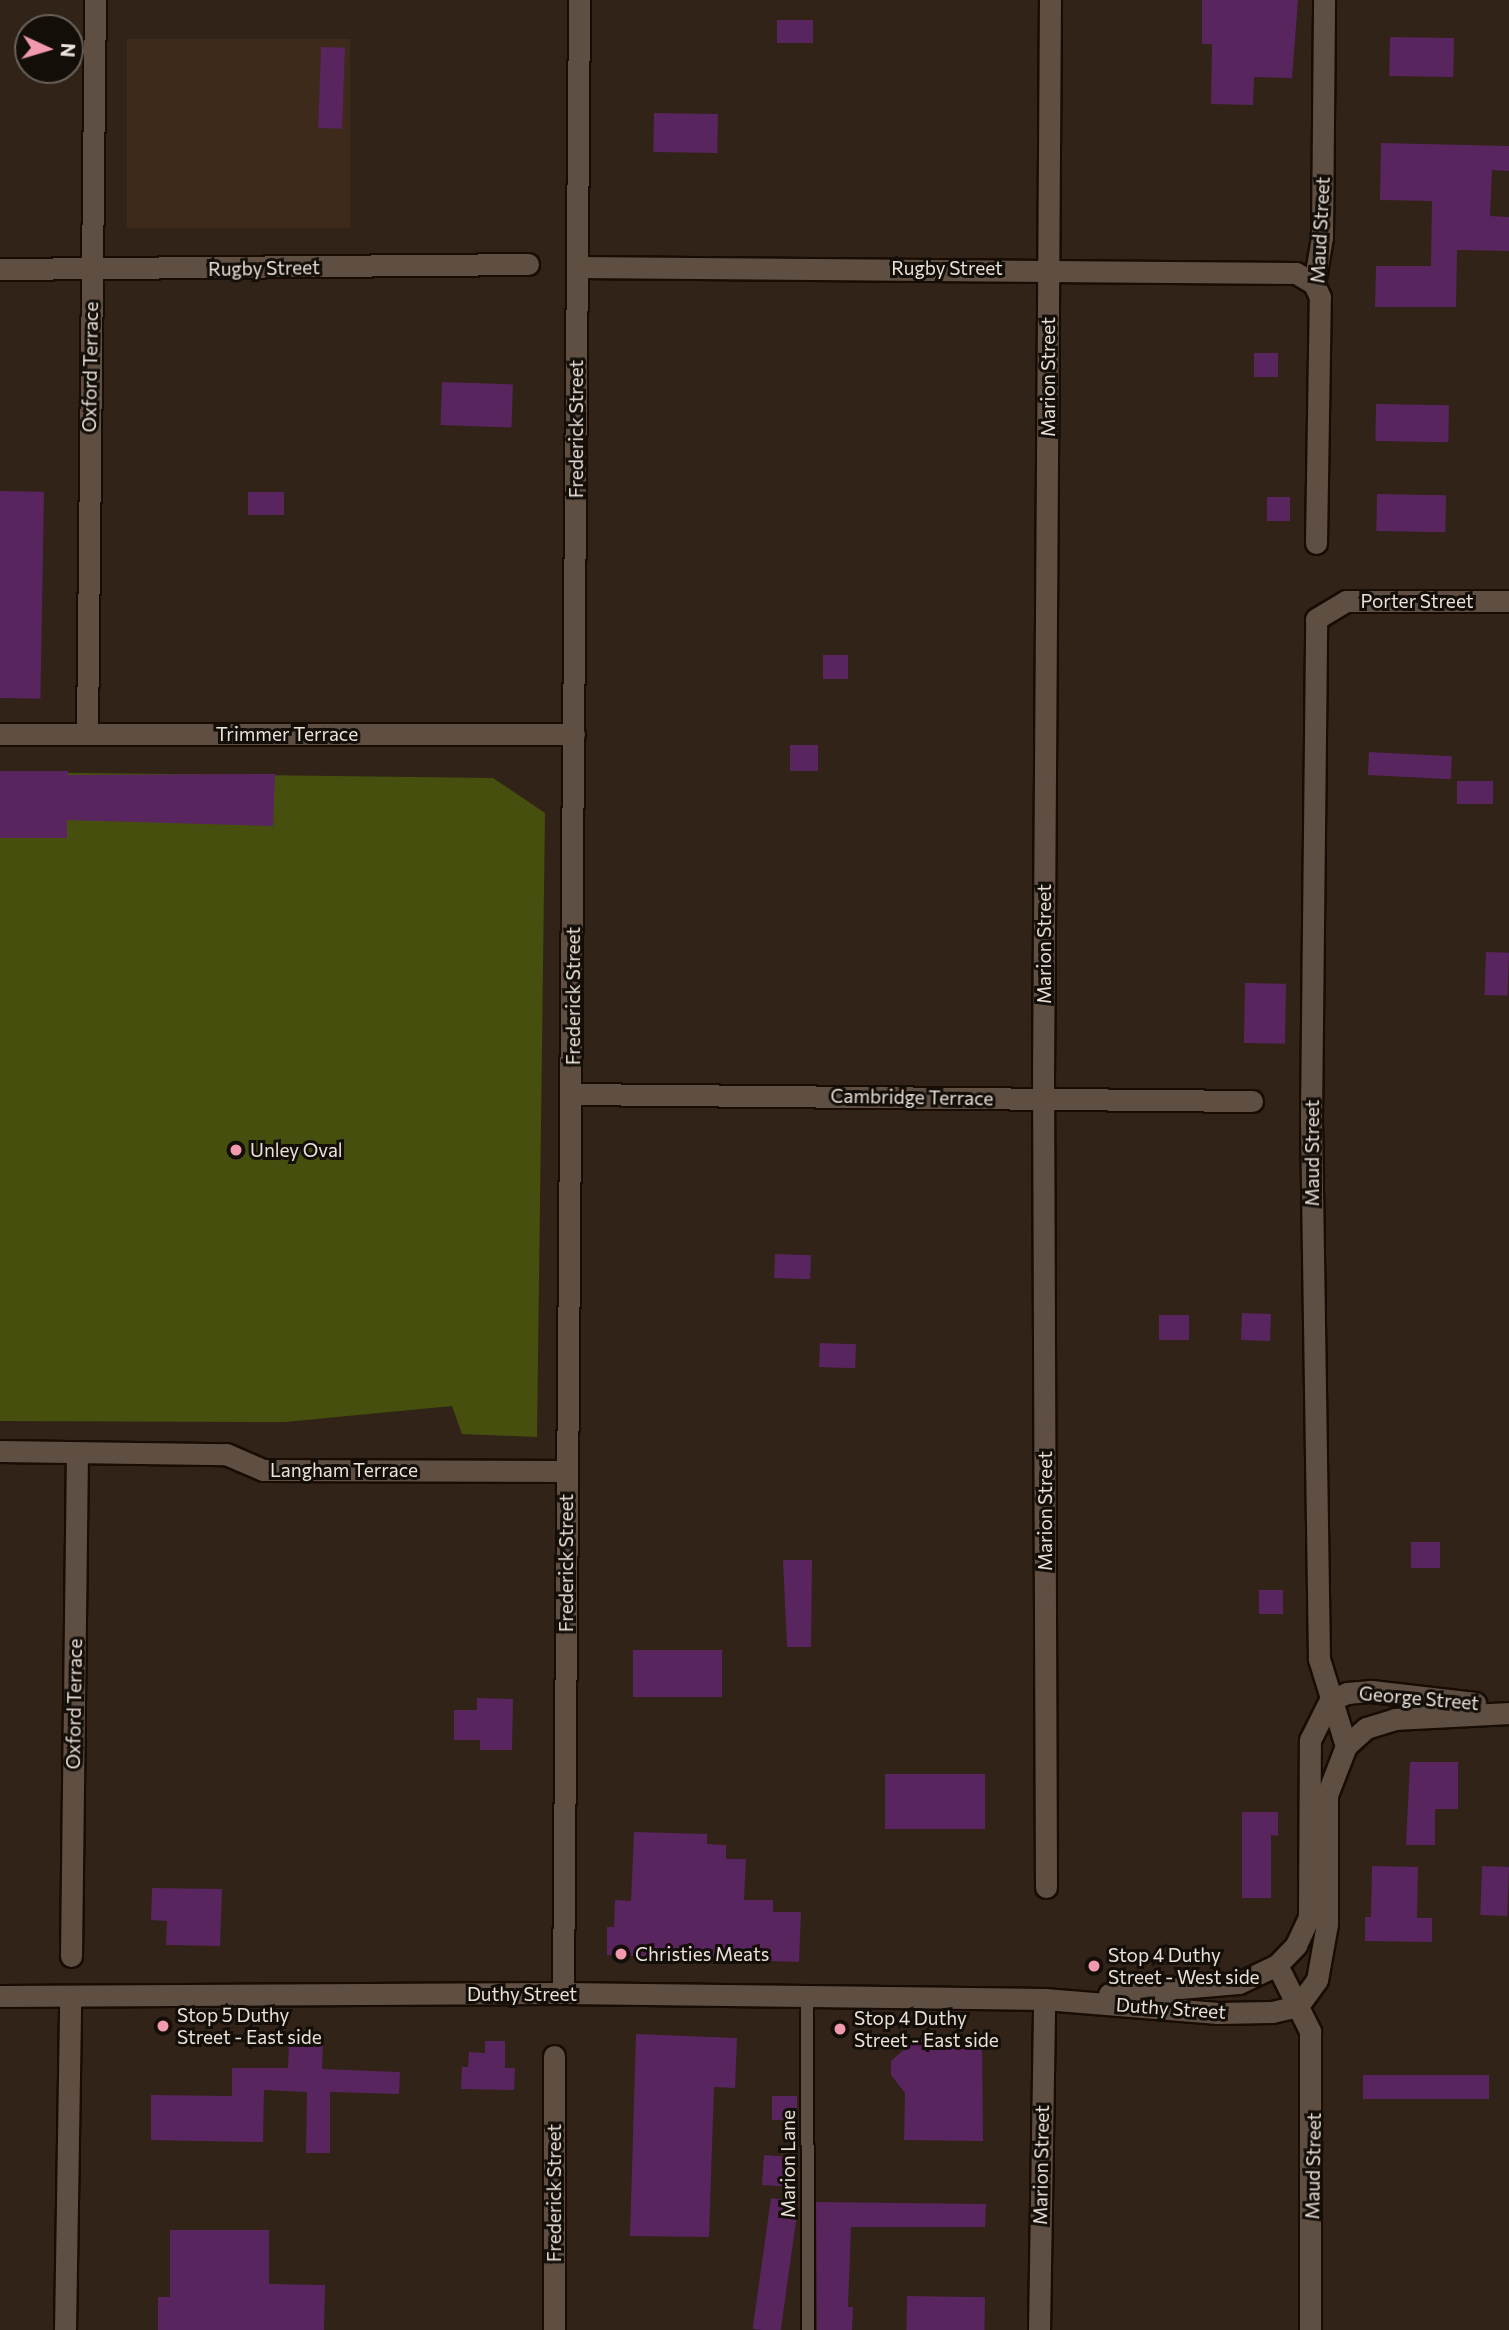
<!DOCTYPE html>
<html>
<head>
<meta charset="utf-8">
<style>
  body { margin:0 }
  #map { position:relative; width:1509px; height:2330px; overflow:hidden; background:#312317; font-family:Commissioner,sans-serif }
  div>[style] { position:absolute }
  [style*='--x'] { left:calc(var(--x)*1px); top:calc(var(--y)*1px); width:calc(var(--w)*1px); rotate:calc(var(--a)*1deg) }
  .built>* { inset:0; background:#3d2a1a; transform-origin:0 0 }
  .green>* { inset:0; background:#464f0e }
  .building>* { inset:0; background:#59255e; transform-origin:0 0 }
  .roads { filter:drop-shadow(2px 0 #180c03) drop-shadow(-2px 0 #180c03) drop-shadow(0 2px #180c03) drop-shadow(0 -2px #180c03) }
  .service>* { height:12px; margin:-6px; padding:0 6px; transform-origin:6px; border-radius:6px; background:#5f4f43 }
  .minor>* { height:21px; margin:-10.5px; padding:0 10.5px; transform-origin:10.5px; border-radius:10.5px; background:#5f4f43 }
  .tertiary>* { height:21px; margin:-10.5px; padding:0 10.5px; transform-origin:10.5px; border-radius:10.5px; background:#5f4f43 }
  .dots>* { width:19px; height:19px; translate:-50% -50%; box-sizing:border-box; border:4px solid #140e09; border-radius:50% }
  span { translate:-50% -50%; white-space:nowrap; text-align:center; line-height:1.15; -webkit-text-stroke:6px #140e09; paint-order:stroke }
  .street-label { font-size:19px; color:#eae1d9 }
  .poi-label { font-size:19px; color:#eae1d9 }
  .left { translate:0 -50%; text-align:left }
  .north { position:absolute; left:14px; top:14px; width:70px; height:70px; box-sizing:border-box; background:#140e09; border:2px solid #6a625c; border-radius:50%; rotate:94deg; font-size:19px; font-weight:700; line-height:28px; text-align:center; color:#eae1d9 }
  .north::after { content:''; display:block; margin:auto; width:24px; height:32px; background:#f29aad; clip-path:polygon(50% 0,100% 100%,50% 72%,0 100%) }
</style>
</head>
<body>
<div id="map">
  <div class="built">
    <i style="left:127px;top:39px;width:223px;height:189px"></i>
  </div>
  <div class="green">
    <i style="clip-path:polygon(0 772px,493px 778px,545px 813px,537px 1437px,462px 1434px,452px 1406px,285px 1422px,0 1421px)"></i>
  </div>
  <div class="building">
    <i style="clip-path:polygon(1202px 0,1298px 0,1292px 78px,1254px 77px,1253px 105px,1211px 104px,1212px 44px,1202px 44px)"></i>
    <i style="left:777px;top:20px;width:36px;height:23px"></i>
    <i style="left:1390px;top:37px;width:64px;height:39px;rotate:1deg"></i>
    <i style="left:321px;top:47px;width:24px;height:81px;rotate:2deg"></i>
    <i style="left:654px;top:113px;width:64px;height:39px;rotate:1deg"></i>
    <i style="clip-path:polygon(1381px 143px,1509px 146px,1509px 171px,1492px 170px,1490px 216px,1509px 217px,1509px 251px,1457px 250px,1456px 307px,1375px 307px,1376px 266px,1431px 266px,1432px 201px,1380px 200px)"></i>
    <i style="left:1254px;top:353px;width:24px;height:24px"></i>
    <i style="left:442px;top:382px;width:71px;height:43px;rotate:2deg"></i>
    <i style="left:1376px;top:404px;width:73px;height:37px;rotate:1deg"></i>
    <i style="left:0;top:491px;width:44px;height:207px;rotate:1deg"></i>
    <i style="left:248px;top:492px;width:36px;height:23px"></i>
    <i style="left:1377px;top:494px;width:69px;height:37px;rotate:1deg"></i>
    <i style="left:1267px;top:497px;width:23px;height:24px"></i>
    <i style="left:823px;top:655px;width:25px;height:24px"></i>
    <i style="left:790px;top:745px;width:28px;height:26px"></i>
    <i style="left:1369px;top:752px;width:83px;height:23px;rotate:3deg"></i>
    <i style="clip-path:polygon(0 771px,68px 771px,68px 775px,275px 774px,273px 826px,67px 820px,67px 838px,0 838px)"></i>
    <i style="left:1457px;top:781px;width:36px;height:23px"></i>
    <i style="left:1486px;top:952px;width:23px;height:43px;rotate:2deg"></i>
    <i style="left:1245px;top:983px;width:41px;height:60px;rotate:1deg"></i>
    <i style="left:775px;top:1254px;width:36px;height:24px;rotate:2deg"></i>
    <i style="left:1242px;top:1313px;width:29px;height:27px;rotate:2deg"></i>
    <i style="left:1159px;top:1315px;width:30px;height:25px"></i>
    <i style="left:820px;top:1343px;width:36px;height:24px;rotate:2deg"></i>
    <i style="left:1411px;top:1542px;width:29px;height:26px"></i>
    <i style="clip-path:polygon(783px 1560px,812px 1560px,811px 1647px,787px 1647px)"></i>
    <i style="left:1259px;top:1590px;width:24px;height:24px"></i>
    <i style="left:633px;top:1650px;width:89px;height:47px"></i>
    <i style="clip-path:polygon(477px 1698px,513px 1699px,512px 1750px,480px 1750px,480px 1740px,454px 1740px,454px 1710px,477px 1710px)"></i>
    <i style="clip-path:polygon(1410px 1762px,1458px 1762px,1458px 1809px,1435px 1809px,1435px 1845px,1406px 1845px)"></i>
    <i style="left:885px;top:1774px;width:100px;height:55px"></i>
    <i style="clip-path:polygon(1242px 1812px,1278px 1812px,1278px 1836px,1271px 1835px,1271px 1898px,1242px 1898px)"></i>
    <i style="clip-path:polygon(634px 1832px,707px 1834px,707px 1844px,726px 1845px,726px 1859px,746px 1859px,744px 1900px,773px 1900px,773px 1912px,801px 1912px,799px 1962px,607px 1955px,607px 1927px,614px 1927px,615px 1900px,631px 1901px)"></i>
    <i style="clip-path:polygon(1372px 1866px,1418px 1867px,1417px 1918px,1432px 1918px,1432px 1942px,1365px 1941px,1365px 1917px,1371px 1917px)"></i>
    <i style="left:1482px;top:1866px;width:27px;height:49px;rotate:2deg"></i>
    <i style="clip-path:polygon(152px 1888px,222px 1889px,220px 1946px,166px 1945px,167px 1921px,151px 1920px)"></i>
    <i style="clip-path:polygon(636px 2034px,737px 2038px,735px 2088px,714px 2087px,709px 2237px,630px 2236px)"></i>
    <i style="clip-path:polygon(289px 2040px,323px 2041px,322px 2069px,400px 2072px,399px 2094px,330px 2092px,330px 2153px,306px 2153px,307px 2092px,264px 2090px,263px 2142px,151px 2140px,151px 2095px,232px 2096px,232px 2068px,288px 2068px)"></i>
    <i style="clip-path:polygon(915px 2040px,982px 2041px,983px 2141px,904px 2140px,905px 2093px,891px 2075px,891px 2061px)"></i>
    <i style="clip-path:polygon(485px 2041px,505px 2041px,505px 2068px,515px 2068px,514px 2090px,461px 2089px,462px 2067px,468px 2067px,469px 2052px,485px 2053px)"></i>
    <i style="left:1489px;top:2075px;width:24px;height:126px;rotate:90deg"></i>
    <i style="left:772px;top:2096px;width:25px;height:24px"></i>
    <i style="left:764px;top:2155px;width:27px;height:30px;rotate:4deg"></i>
    <i style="left:771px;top:2198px;width:28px;height:132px;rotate:8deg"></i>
    <i style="clip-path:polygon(816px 2202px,986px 2204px,985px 2227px,851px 2227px,848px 2307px,853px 2307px,852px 2330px,817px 2330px)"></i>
    <i style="clip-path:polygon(170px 2230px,269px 2230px,269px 2284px,325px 2285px,324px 2330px,158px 2330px,158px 2297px,170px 2297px)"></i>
    <i style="left:907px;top:2296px;width:78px;height:34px;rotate:1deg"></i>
  </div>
  <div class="roads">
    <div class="service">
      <i style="--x:807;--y:1999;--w:331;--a:89.8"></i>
    </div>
    <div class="minor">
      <i style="--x:577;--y:267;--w:719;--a:0.48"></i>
      <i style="--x:1296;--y:273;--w:21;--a:31"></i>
      <i style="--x:0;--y:269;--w:528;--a:-0.54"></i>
      <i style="--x:1316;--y:543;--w:246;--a:-89.1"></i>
      <i style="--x:1320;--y:297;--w:14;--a:-115"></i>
      <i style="--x:1314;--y:284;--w:48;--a:-80.3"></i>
      <i style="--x:1322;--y:237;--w:237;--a:-89.5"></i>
      <i style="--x:0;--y:734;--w:574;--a:0"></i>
      <i style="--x:87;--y:734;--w:734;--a:-89.38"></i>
      <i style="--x:572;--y:1094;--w:680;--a:0.59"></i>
      <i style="--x:0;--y:1451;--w:226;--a:0.8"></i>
      <i style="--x:226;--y:1454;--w:40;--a:23.4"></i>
      <i style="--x:263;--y:1470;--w:303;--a:0.2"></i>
      <i style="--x:1346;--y:1746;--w:91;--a:-107.2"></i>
      <i style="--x:1319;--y:1659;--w:541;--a:-90.85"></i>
      <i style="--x:1311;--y:1118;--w:499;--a:-89.4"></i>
      <i style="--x:1316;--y:619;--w:35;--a:-31"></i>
      <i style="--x:1346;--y:601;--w:163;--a:0"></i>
      <i style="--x:1046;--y:1887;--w:806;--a:-90.21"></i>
      <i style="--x:1043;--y:1081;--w:1081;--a:-89.63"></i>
      <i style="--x:71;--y:1956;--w:503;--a:-89.32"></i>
      <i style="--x:1277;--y:1965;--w:74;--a:63.4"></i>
      <i style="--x:1310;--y:2031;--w:299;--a:90"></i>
      <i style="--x:563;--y:1993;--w:1993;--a:-89.54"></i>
      <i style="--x:65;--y:2330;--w:333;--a:-89.1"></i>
      <i style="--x:554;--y:2330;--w:274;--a:-90"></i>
      <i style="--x:1039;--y:2330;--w:331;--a:-89.1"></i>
    </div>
    <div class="tertiary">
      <i style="--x:1109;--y:1994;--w:130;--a:-4.8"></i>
      <i style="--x:1239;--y:1983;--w:42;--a:-25.3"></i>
      <i style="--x:1277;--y:1965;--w:28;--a:-46"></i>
      <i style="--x:1296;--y:1945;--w:31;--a:-65"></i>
      <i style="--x:1309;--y:1917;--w:177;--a:-89.7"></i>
      <i style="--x:1310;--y:1740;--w:45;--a:-63.4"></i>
      <i style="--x:1330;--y:1700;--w:18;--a:-22"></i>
      <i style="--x:1347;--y:1693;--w:24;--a:-5"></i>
      <i style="--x:1371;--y:1691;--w:105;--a:6.6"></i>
      <i style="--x:0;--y:1996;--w:563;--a:-0.31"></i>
      <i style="--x:563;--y:1993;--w:481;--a:0.7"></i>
      <i style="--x:1044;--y:1999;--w:174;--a:4.6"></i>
      <i style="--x:1217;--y:2013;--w:55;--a:-1"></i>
      <i style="--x:1272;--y:2012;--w:27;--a:-13"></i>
      <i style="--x:1298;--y:2006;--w:32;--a:-54"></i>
      <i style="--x:1317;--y:1980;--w:57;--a:-79.9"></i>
      <i style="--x:1327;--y:1924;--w:129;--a:-90"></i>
      <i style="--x:1327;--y:1795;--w:53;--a:-68.8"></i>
      <i style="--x:1346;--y:1746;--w:27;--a:-42"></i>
      <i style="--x:1366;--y:1728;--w:30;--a:-17"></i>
      <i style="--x:1395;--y:1719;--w:114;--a:-3"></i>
    </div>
  </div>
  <div class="dots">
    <i style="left:236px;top:1150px;background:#f29aad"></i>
    <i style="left:621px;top:1954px;background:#f29aad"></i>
    <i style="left:1094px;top:1966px;background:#f29aad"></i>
    <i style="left:163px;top:2026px;background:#f29aad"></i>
    <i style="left:840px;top:2029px;background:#f29aad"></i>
  </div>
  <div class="street-label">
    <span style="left:1320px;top:230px;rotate:-87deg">Maud Street</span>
    <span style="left:264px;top:268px;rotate:-1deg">Rugby Street</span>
    <span style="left:947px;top:268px">Rugby Street</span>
    <span style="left:90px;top:367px;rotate:-89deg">Oxford Terrace</span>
    <span style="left:1048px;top:377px;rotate:-90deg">Marion Street</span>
    <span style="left:576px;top:429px;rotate:-90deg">Frederick Street</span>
    <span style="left:1417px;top:601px">Porter Street</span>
    <span style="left:287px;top:734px">Trimmer Terrace</span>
    <span style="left:1044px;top:944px;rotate:-90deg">Marion Street</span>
    <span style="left:573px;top:996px;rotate:-90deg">Frederick Street</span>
    <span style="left:912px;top:1097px;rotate:1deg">Cambridge Terrace</span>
    <span style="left:1312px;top:1153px;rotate:-90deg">Maud Street</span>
    <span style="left:344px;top:1470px">Langham Terrace</span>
    <span style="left:1045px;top:1511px;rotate:-90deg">Marion Street</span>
    <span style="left:566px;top:1563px;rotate:-90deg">Frederick Street</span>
    <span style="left:1419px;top:1698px;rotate:5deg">George Street</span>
    <span style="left:74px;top:1704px;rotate:-89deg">Oxford Terrace</span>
    <span style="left:522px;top:1994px">Duthy Street</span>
    <span style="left:1171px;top:2008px;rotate:4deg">Duthy Street</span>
    <span style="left:788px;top:2164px;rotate:-90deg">Marion Lane</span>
    <span style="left:1041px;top:2165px;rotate:-89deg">Marion Street</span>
    <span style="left:1313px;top:2166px;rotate:-89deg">Maud Street</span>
    <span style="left:554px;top:2193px;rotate:-90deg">Frederick Street</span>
  </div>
  <div class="poi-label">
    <span class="left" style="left:250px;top:1150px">Unley Oval</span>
    <span class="left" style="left:635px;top:1954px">Christies Meats</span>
    <span class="left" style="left:1108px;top:1966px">Stop 4 Duthy<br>Street - West side</span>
    <span class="left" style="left:177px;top:2026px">Stop 5 Duthy<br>Street - East side</span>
    <span class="left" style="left:854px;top:2029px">Stop 4 Duthy<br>Street - East side</span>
  </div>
  <div class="north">N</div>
</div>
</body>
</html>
